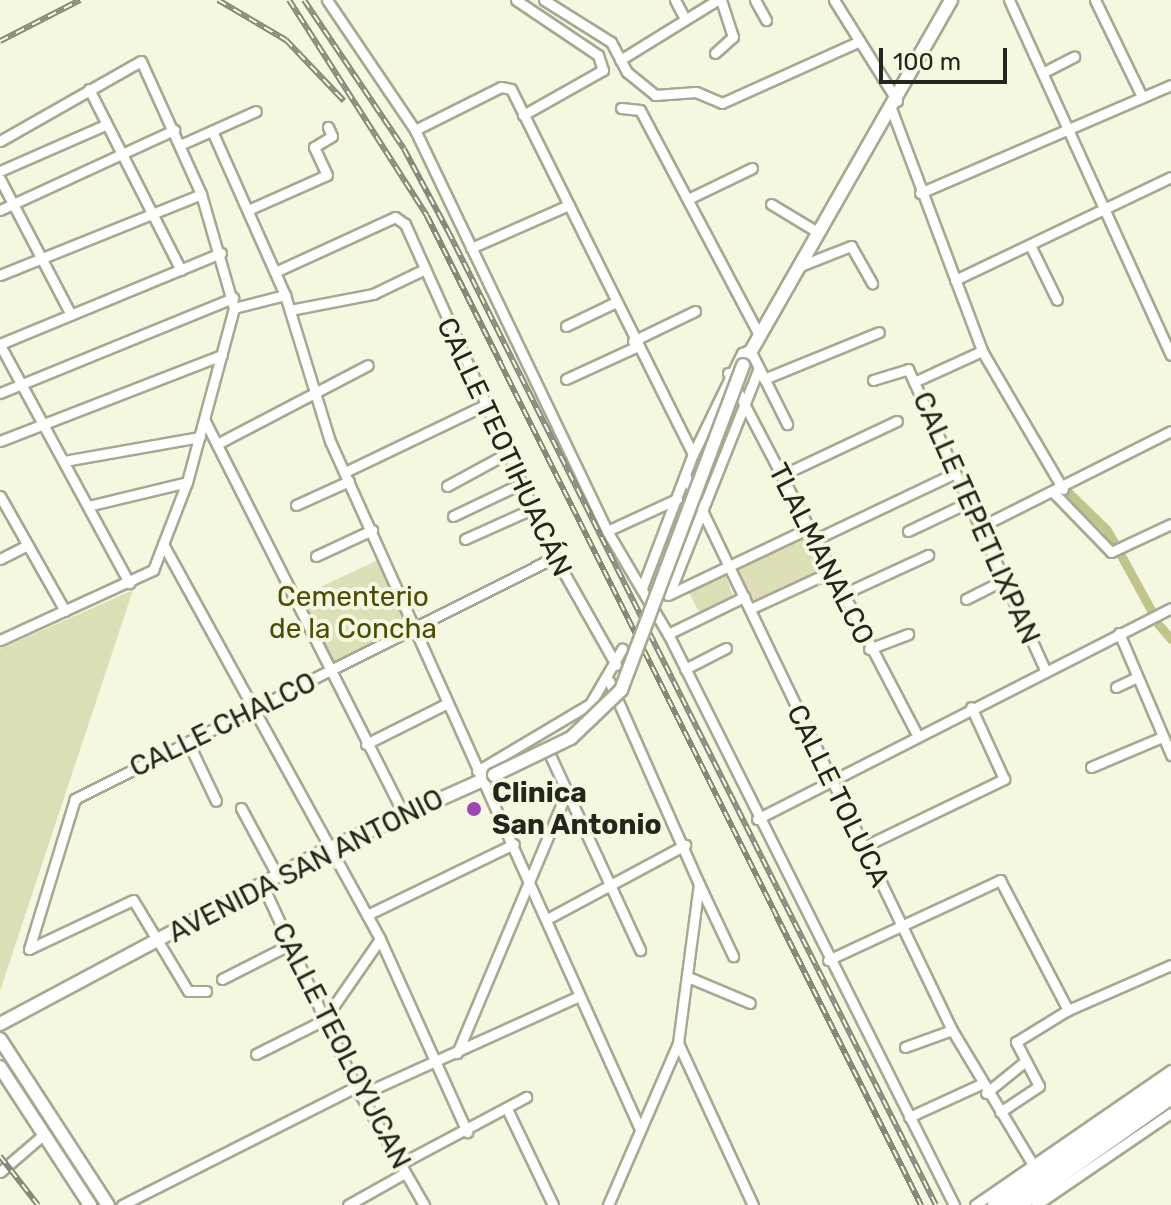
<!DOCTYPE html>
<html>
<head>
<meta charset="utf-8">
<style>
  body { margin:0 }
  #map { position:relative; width:1171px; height:1205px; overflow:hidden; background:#f6f7e1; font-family:Rubik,sans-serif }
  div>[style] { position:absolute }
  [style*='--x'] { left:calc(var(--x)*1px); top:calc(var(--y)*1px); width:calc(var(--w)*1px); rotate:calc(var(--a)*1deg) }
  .green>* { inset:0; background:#dedfb6; transform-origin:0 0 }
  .canal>* { height:9px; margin:-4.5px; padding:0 4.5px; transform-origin:4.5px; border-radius:4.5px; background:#c3c48a }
  .roads { filter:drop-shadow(2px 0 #a7a793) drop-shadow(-2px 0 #a7a793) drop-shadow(0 2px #a7a793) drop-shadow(0 -2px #a7a793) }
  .minor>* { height:9px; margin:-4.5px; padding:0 4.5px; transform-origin:4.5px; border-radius:4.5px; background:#fff }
  .secondary>* { height:12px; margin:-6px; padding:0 6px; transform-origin:6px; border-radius:6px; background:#fff }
  .motorway>* { height:16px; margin:-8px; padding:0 8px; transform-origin:8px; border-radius:8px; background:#fff }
  .rail>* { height:6px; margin-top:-3px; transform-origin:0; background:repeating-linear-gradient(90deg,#f6f7e1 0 9px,#878879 0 18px); box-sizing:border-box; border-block:2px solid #878879 }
  .bridges { filter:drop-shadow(2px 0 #a7a793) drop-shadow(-2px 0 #a7a793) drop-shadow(0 2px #a7a793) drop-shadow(0 -2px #a7a793) }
  .secondary-bridge>* { height:12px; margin:-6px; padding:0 6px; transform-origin:6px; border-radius:6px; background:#fff }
  .dots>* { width:22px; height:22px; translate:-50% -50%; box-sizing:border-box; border:4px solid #f6f7e1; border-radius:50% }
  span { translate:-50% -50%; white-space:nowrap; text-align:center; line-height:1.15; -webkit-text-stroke:8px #f6f7e1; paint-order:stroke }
  .street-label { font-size:28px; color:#25251d }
  .park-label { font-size:28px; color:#4d4c04 }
  .poi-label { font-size:28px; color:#25251d; font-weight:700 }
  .left { translate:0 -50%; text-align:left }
  .scale { position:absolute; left:879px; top:48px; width:128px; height:36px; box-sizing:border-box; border:4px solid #25251d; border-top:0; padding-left:10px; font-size:24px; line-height:28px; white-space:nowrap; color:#25251d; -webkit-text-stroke:6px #f6f7e1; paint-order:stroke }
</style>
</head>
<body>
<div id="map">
  <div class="green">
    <i style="left:807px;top:529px;width:49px;height:81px;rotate:67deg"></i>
    <i style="left:378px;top:560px;width:75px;height:91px;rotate:65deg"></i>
    <i style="clip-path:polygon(724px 570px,734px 599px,701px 616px,686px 587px)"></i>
    <i style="clip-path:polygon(133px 590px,0 991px,0 649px)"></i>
  </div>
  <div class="canal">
    <i style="--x:1069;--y:493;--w:53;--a:44.2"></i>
    <i style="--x:1107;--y:530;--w:94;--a:61.2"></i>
    <i style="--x:1158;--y:624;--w:20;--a:49"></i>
  </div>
  <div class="roads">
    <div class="minor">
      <i style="--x:327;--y:0;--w:157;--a:55.9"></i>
      <i style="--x:415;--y:130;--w:445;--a:64.4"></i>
      <i style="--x:607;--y:531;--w:120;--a:59.4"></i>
      <i style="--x:668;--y:634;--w:639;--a:63.39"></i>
      <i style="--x:516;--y:0;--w:99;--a:33.9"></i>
      <i style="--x:598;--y:55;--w:16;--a:72"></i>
      <i style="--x:603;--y:70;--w:92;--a:150.6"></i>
      <i style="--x:544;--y:0;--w:79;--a:32.1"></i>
      <i style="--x:611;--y:42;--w:34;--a:62"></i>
      <i style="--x:627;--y:72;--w:36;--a:39"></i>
      <i style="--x:655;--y:95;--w:41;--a:-4.2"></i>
      <i style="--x:696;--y:92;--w:28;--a:23"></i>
      <i style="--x:722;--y:103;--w:151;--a:-24.2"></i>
      <i style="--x:675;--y:0;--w:21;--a:62"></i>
      <i style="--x:755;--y:0;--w:23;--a:61"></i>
      <i style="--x:834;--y:0;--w:119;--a:58"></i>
      <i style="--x:1009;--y:0;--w:390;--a:65.5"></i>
      <i style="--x:1095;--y:0;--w:108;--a:64.1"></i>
      <i style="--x:715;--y:53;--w:24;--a:-42"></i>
      <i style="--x:733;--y:37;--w:39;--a:-108"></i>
      <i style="--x:620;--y:60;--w:114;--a:-31.7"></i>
      <i style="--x:1044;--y:72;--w:34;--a:-27"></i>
      <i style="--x:89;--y:89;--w:203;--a:63.1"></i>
      <i style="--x:621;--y:108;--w:19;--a:6"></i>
      <i style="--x:640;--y:110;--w:252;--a:62.1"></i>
      <i style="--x:892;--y:111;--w:256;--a:69.4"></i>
      <i style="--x:982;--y:351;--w:160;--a:59.6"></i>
      <i style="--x:415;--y:130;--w:96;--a:-26.6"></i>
      <i style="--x:501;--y:87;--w:10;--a:11"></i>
      <i style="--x:511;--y:89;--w:408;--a:63.5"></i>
      <i style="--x:212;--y:131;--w:180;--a:66"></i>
      <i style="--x:285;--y:295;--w:153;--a:72.9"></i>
      <i style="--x:330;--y:441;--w:752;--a:65.75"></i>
      <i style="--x:0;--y:141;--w:162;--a:-29.6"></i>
      <i style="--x:141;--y:61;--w:146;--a:65.7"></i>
      <i style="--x:201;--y:194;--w:119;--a:73.9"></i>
      <i style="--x:234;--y:308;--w:180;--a:105.1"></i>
      <i style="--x:187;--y:482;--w:94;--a:111.1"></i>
      <i style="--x:153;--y:570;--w:168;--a:155.4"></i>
      <i style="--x:180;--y:145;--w:83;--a:-24.1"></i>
      <i style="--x:0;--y:171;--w:115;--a:-23.7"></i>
      <i style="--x:0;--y:179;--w:153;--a:62.4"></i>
      <i style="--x:920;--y:193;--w:273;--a:-23.3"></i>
      <i style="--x:688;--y:199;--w:71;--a:-25.8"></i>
      <i style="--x:771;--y:204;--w:52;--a:31"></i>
      <i style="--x:0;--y:210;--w:192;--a:-24.7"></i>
      <i style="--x:248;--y:210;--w:86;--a:-23.9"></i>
      <i style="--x:327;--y:175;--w:31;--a:-115"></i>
      <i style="--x:314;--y:147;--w:21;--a:-31"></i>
      <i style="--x:332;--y:136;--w:10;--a:-114"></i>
      <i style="--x:1030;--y:245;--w:61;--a:63.9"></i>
      <i style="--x:471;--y:248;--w:107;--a:-23.7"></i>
      <i style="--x:800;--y:266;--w:55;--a:-21.4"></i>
      <i style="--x:851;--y:246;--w:43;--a:60.4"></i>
      <i style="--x:275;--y:272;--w:132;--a:-24.6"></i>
      <i style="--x:395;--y:217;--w:12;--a:35"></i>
      <i style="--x:405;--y:224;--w:365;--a:65.8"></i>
      <i style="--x:555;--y:557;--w:124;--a:60.5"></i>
      <i style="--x:0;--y:275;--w:217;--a:-21.9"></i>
      <i style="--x:955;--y:280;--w:239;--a:-25.5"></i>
      <i style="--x:234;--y:308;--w:53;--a:-14.3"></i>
      <i style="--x:290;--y:310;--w:85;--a:-10.9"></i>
      <i style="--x:373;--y:294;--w:58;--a:-25.7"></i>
      <i style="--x:566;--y:326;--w:53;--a:-25.6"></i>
      <i style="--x:633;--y:341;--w:69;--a:-25.8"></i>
      <i style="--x:0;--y:344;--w:239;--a:-22.4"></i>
      <i style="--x:0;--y:345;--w:271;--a:61.5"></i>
      <i style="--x:728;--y:373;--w:408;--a:62.4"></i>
      <i style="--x:566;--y:379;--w:77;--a:-24.6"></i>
      <i style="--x:764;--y:379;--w:124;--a:-22.2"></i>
      <i style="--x:873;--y:380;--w:37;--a:-17"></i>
      <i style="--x:908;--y:369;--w:330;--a:65.5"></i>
      <i style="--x:914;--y:382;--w:75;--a:-24.5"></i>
      <i style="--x:0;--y:393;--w:252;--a:-22.2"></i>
      <i style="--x:205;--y:421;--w:439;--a:63.2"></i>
      <i style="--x:0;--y:441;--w:238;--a:-21.2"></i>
      <i style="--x:217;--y:444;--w:170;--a:-27.6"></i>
      <i style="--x:64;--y:461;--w:138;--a:-10"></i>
      <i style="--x:345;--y:472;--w:153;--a:-25.6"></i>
      <i style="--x:685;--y:475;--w:616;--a:64.31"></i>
      <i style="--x:952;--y:1030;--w:157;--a:59"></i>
      <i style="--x:782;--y:475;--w:127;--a:-25.2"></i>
      <i style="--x:447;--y:486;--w:67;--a:-28.5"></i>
      <i style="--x:1054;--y:493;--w:82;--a:46"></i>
      <i style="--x:1111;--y:552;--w:66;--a:-25"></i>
      <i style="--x:0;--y:496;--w:132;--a:60.5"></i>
      <i style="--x:296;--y:505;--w:58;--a:-24.4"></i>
      <i style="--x:88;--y:506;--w:102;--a:-13.6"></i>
      <i style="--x:453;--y:516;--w:74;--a:-25.5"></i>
      <i style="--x:978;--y:528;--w:216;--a:-26.7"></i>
      <i style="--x:607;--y:531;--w:77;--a:-24.6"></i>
      <i style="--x:908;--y:531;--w:65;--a:-25.4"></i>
      <i style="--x:465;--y:539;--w:73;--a:-24.1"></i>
      <i style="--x:814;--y:540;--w:156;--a:-25.4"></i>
      <i style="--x:163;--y:544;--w:451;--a:61.2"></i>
      <i style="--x:380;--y:939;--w:212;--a:65.7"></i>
      <i style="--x:316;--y:556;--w:62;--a:-24.9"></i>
      <i style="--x:0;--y:559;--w:31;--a:-27"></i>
      <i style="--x:642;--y:588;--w:143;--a:-69.2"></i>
      <i style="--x:693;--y:454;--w:112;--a:-64.1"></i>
      <i style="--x:742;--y:353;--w:9;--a:-21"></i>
      <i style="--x:750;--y:350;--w:83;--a:63.4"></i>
      <i style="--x:669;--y:594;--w:243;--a:-68.3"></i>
      <i style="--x:668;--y:595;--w:156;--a:-25.4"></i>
      <i style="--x:841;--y:595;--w:96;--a:-24.7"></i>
      <i style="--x:966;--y:599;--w:40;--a:-26.6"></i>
      <i style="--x:750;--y:609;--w:88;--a:-24.8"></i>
      <i style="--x:1119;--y:633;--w:133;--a:66.9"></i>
      <i style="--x:668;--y:634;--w:85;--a:-26"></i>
      <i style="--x:869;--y:649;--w:42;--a:-21"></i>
      <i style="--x:685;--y:669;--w:46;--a:-27.1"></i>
      <i style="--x:1116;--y:687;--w:23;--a:-25"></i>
      <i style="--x:188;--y:742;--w:65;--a:64.6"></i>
      <i style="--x:366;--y:744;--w:87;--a:-26.6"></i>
      <i style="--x:550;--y:755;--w:215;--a:65.2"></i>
      <i style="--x:1091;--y:767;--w:77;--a:-22.9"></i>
      <i style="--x:477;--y:771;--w:131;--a:-30.7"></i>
      <i style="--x:590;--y:704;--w:64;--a:-59.8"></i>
      <i style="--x:241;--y:808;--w:78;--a:61.8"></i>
      <i style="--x:757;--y:819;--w:465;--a:-27"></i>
      <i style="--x:863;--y:847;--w:157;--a:-25.7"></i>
      <i style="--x:1004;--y:779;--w:79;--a:-114.6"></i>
      <i style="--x:699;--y:884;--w:80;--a:64.7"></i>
      <i style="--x:263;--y:886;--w:221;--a:65.2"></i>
      <i style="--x:356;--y:1087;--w:136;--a:60"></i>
      <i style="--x:367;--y:915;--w:163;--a:-25.8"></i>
      <i style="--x:547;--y:919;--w:157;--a:-28.2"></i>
      <i style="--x:828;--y:960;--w:190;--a:-24.9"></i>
      <i style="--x:1000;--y:880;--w:147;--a:62.4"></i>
      <i style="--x:688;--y:977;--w:67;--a:22.8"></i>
      <i style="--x:222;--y:979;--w:73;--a:-26.9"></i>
      <i style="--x:206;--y:991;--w:18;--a:180"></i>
      <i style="--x:188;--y:991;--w:106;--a:-121.1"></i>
      <i style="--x:133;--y:900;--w:115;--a:154.8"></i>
      <i style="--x:29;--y:949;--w:157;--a:-73"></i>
      <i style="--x:75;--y:799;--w:538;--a:-26.76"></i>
      <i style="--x:678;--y:1043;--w:179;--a:65.2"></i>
      <i style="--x:905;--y:1047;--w:50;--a:-19.9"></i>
      <i style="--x:457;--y:1053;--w:284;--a:-67.2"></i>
      <i style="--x:256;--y:1054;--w:76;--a:-26.6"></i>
      <i style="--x:324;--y:1020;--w:98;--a:-55.3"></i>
      <i style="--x:986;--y:1093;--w:46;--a:-38.9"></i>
      <i style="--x:360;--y:1095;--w:240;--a:-24.3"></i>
      <i style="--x:508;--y:1111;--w:104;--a:64.4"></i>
      <i style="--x:1000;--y:1112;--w:47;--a:-33.7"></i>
      <i style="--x:1039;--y:1086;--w:50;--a:-117.6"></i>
      <i style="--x:1016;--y:1042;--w:61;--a:-31.6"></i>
      <i style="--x:1068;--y:1010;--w:112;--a:-23.6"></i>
      <i style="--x:909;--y:1117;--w:79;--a:-24.6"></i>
      <i style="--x:400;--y:1164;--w:143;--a:-28"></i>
      <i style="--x:0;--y:1172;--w:58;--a:-40.8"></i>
      <i style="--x:122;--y:1205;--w:262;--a:-26.8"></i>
      <i style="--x:348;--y:1205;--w:65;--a:-29.3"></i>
      <i style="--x:608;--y:1205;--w:176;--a:-66.6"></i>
      <i style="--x:678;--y:1043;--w:160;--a:-82.5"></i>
      <i style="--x:699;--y:884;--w:222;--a:-113.9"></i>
      <i style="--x:975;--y:1205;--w:238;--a:-34.6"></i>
      <i style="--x:1036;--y:1205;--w:163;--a:-34.3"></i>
    </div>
    <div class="secondary">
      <i style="--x:743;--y:365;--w:420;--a:-60.3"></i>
      <i style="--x:0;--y:1024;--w:372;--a:-28.1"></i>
      <i style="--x:328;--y:849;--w:182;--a:-24"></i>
      <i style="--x:0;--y:1039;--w:198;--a:57"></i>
      <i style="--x:0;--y:1067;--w:165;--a:56.9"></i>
    </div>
    <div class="motorway">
      <i style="--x:996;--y:1205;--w:214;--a:-35.3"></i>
      <i style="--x:1017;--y:1205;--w:189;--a:-35.3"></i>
    </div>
  </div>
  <div class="rail">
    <i style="--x:218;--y:0;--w:79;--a:30.5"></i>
    <i style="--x:286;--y:40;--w:84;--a:46.4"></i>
    <i style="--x:289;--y:0;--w:256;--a:57.4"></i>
    <i style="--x:427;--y:216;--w:1106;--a:63.46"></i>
    <i style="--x:304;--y:0;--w:179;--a:56.1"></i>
    <i style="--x:404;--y:149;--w:93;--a:61.8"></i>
    <i style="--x:448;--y:231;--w:1089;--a:63.39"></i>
    <i style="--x:0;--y:41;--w:90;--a:-27.1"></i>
    <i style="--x:0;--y:1156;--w:62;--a:52.2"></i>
  </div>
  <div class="bridges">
    <div class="secondary-bridge">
      <i style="--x:494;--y:775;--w:85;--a:-25.7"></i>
      <i style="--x:571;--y:738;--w:69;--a:-43.8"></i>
      <i style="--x:621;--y:690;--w:347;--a:-69.4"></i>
    </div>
  </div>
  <div class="dots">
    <i style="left:474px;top:809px;background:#9d47b4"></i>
  </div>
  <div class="street-label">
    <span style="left:504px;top:447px;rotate:65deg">CALLE TEOTIHUACÁN</span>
    <span style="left:976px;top:518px;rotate:66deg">CALLE TEPETLIXPAN</span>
    <span style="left:821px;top:554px;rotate:63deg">TLALMANALCO</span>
    <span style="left:223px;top:725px;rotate:-26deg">CALLE CHALCO</span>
    <span style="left:838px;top:796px;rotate:64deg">CALLE TOLUCA</span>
    <span style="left:306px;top:866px;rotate:-27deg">AVENIDA SAN ANTONIO</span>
    <span style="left:341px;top:1046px;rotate:63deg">CALLE TEOLOYUCAN</span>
  </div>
  <div class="park-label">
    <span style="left:353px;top:613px">Cementerio<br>de la Concha</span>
  </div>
  <div class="poi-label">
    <span class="left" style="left:492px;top:809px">Clinica<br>San Antonio</span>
  </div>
  <div class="scale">100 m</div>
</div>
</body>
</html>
